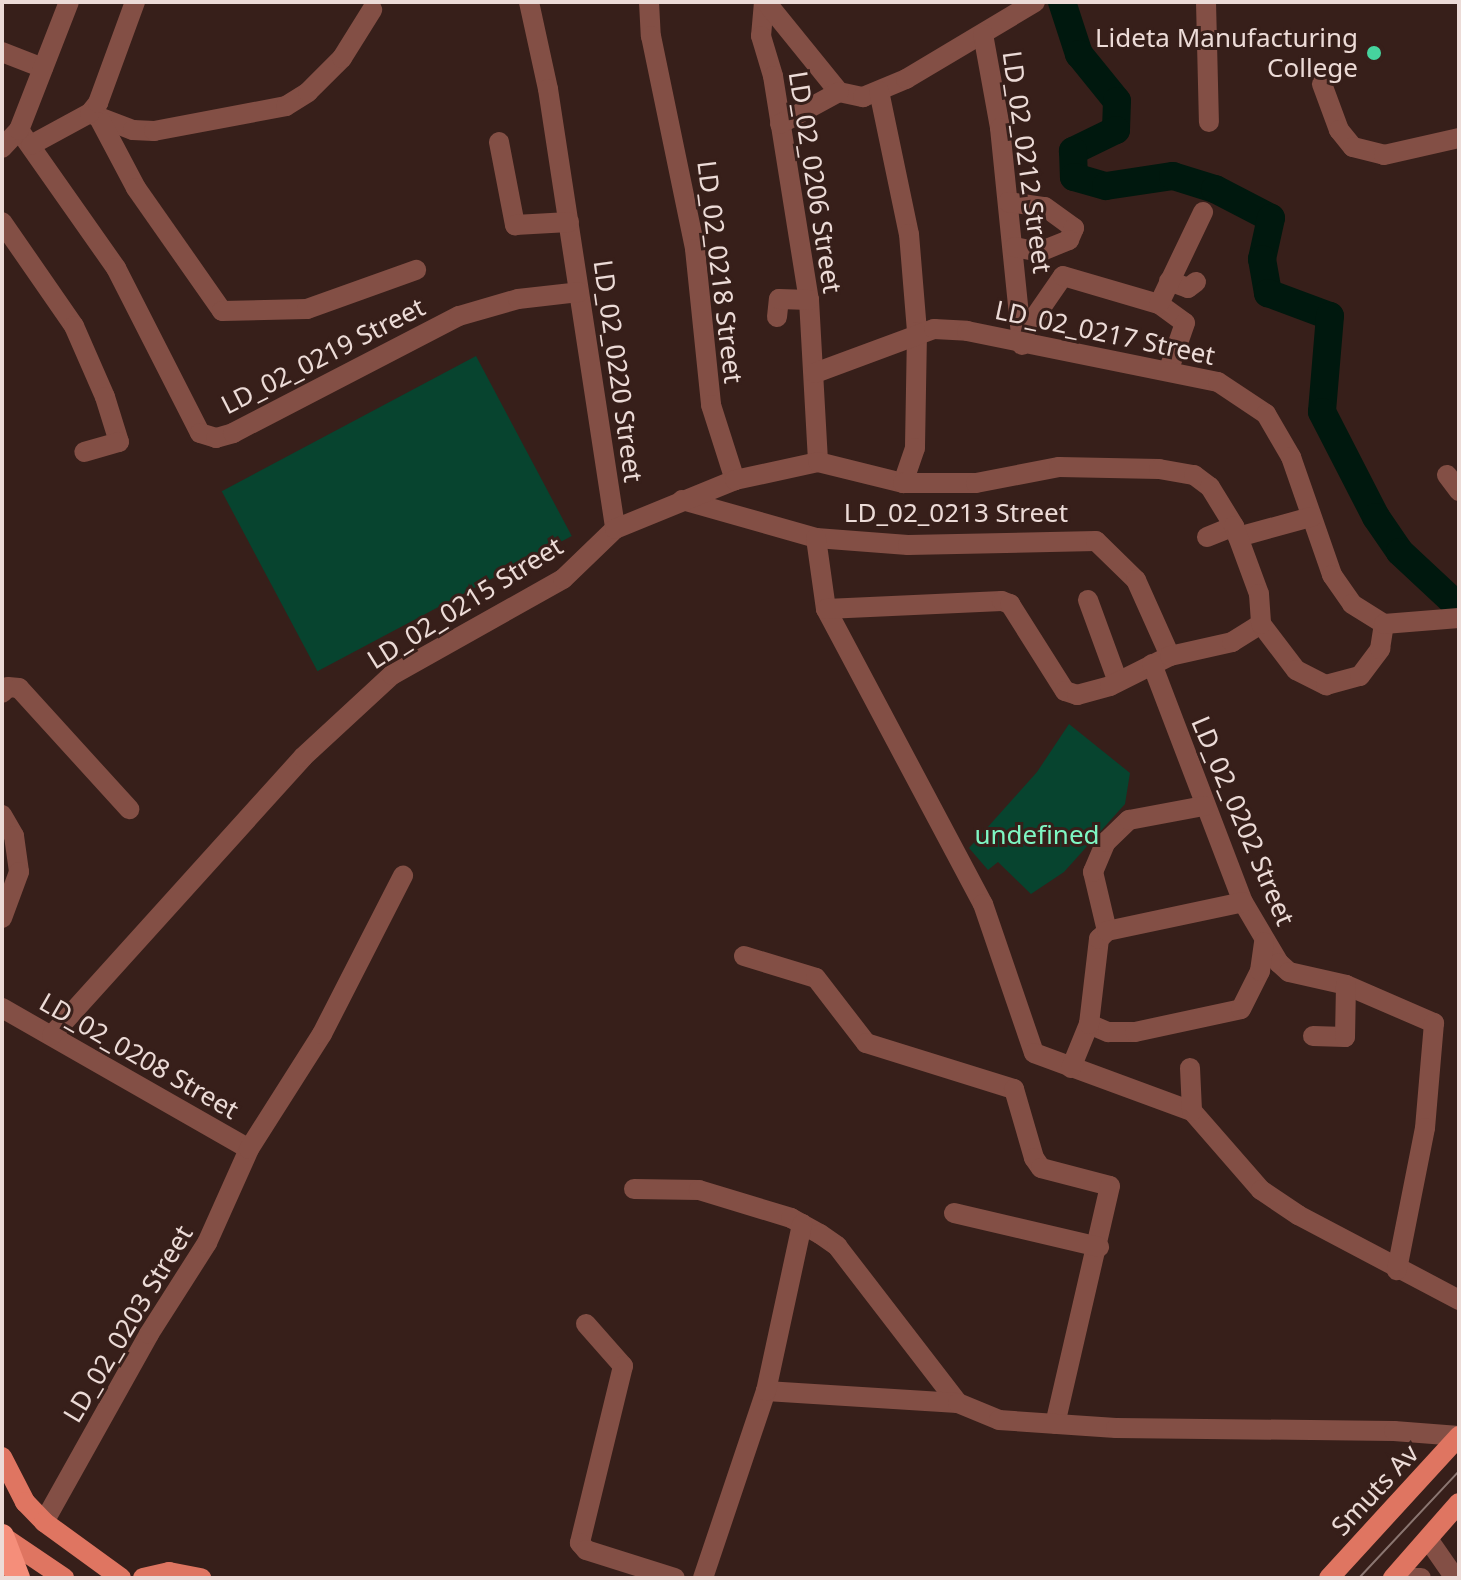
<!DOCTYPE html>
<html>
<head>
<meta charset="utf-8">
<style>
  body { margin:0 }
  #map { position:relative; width:1461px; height:1580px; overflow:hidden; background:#371f1a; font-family:"Noto Sans",sans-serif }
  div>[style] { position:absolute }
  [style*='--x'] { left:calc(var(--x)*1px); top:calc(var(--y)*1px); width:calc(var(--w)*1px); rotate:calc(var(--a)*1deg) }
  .green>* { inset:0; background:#07442f; transform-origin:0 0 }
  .river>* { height:28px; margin:-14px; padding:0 14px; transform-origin:14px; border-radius:14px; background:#00180e }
  .minor>* { height:20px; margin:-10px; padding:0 10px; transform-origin:10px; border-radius:10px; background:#834f45 }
  .major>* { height:20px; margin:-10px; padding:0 10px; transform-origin:10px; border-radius:10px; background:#df7561 }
  .highway>* { height:24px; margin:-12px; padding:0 12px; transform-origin:12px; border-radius:12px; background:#f58e7a }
  .tram>* { height:2px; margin:-1px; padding:0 1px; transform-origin:1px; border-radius:1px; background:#8b7671 }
  .dots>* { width:22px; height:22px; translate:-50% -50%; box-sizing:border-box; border:4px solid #371f1a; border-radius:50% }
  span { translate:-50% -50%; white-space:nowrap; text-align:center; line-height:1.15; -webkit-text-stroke:6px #371f1a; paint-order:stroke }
  .poi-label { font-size:26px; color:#ecdbd7 }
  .right { translate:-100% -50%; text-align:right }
  .street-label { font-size:26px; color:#ecdbd7 }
  .park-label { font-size:26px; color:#7ef6c3 }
  .frame { position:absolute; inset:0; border:4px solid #ecdbd7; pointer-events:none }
</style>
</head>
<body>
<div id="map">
  <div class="green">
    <i style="left:476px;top:356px;width:204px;height:288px;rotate:62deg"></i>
    <i style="clip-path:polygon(1069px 724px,1130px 773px,1125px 804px,1064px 872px,1031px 894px,998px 862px,988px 870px,969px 848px,1037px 772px)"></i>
  </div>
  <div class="river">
    <i style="--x:1062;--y:2;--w:55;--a:71.9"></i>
    <i style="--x:1079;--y:54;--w:60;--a:51"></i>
    <i style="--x:1117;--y:101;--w:29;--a:92"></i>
    <i style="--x:1116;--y:130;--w:48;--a:154"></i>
    <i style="--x:1073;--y:151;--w:26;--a:88"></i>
    <i style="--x:1074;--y:177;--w:33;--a:16"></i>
    <i style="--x:1106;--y:186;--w:68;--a:-8.5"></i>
    <i style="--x:1173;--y:176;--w:44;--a:17.2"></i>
    <i style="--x:1215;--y:189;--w:63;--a:27.4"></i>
    <i style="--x:1271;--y:218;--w:42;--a:102.4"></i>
    <i style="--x:1262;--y:259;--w:35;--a:80"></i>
    <i style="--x:1268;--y:293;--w:66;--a:20.4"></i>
    <i style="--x:1330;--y:316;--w:96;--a:94.8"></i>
    <i style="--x:1322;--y:412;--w:118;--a:62.8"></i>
    <i style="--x:1376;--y:517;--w:42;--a:55.6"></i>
    <i style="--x:1400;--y:552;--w:81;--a:43"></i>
  </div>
  <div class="minor">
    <i style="--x:529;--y:2;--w:89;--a:77.7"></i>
    <i style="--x:548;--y:89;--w:445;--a:81.3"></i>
    <i style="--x:649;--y:2;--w:34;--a:87"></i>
    <i style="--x:651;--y:36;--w:217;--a:78.3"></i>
    <i style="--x:695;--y:249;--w:157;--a:84.1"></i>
    <i style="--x:711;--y:405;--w:79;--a:72.3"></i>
    <i style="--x:764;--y:2;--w:34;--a:95"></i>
    <i style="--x:761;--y:36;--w:42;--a:73.3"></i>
    <i style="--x:773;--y:76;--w:227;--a:80.9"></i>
    <i style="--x:809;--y:300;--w:162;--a:86.8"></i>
    <i style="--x:766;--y:2;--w:116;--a:51"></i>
    <i style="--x:839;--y:92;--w:25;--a:12"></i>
    <i style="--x:863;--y:97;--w:47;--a:-22.7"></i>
    <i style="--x:906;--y:79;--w:150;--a:-30.8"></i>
    <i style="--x:1206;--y:2;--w:120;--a:88.6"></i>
    <i style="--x:983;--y:34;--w:96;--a:79.7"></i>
    <i style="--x:1000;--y:128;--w:218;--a:84.2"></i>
    <i style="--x:2;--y:52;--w:44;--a:21.3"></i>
    <i style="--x:1322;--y:84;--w:49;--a:69.7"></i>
    <i style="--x:1339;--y:130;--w:22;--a:51"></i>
    <i style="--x:1353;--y:147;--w:32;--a:14"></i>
    <i style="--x:1384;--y:155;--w:77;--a:-12.8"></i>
    <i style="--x:879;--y:91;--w:146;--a:78.2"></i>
    <i style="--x:909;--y:234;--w:98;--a:85.3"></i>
    <i style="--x:917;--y:332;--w:116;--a:91"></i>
    <i style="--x:915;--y:448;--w:37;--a:109"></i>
    <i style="--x:91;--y:114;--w:45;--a:20.9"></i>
    <i style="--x:133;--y:130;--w:21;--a:3"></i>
    <i style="--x:154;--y:131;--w:134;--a:-10.7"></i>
    <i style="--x:286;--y:106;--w:26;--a:-32"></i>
    <i style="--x:308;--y:92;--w:48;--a:-45"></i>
    <i style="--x:342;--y:58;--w:57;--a:-58"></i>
    <i style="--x:99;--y:118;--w:79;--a:62.1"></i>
    <i style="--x:136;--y:188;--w:150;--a:55"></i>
    <i style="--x:222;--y:311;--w:85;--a:-1.3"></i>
    <i style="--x:307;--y:309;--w:116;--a:-19.7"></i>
    <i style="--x:780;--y:124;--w:67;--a:-28.5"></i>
    <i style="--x:19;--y:130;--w:169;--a:54.9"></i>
    <i style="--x:116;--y:268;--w:185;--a:63"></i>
    <i style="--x:200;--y:433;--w:17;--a:17"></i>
    <i style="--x:216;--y:438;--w:18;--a:-16"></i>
    <i style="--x:233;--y:433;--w:254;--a:-27.4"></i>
    <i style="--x:459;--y:316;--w:61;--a:-16.1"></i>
    <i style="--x:518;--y:299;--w:61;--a:-6.5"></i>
    <i style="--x:499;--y:142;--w:85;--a:79.1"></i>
    <i style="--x:515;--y:225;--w:54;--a:-3.2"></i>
    <i style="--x:31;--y:145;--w:67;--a:-28.5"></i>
    <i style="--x:90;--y:113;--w:13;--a:-51"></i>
    <i style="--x:98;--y:103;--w:108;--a:-69.9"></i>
    <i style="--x:2;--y:148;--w:25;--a:-47"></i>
    <i style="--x:19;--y:130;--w:137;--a:-68.7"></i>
    <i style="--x:1008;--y:202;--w:37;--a:8"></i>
    <i style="--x:1045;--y:207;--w:36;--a:36"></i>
    <i style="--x:1074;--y:228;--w:13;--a:113"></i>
    <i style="--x:1069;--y:240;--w:31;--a:158"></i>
    <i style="--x:1040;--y:252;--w:26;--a:-169"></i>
    <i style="--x:2;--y:222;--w:126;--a:55.3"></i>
    <i style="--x:74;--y:326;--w:77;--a:66.4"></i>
    <i style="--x:105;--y:397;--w:47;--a:72.7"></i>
    <i style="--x:119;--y:442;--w:36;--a:164"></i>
    <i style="--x:1169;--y:281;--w:20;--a:20"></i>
    <i style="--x:1188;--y:288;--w:10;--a:-37"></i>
    <i style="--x:1159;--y:304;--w:32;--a:36"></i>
    <i style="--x:1185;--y:323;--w:49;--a:109.2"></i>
    <i style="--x:777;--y:317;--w:18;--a:-84"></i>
    <i style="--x:779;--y:299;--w:30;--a:2"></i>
    <i style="--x:1023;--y:334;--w:70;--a:-55.4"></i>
    <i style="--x:1063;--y:276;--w:100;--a:16.3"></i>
    <i style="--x:1159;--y:304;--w:102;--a:-64.4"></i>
    <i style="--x:815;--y:373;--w:127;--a:-20.3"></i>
    <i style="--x:934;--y:329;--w:33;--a:3"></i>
    <i style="--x:967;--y:331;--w:256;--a:11.5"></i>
    <i style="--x:1218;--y:382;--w:58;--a:33.7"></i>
    <i style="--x:1266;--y:414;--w:50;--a:59.8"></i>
    <i style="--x:1291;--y:457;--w:125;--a:70.8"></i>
    <i style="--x:1332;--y:575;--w:35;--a:55"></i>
    <i style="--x:1352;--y:604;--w:38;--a:32"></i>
    <i style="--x:1447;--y:475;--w:20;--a:53"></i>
    <i style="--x:682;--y:500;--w:139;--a:15.8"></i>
    <i style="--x:816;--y:538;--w:92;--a:4.4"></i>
    <i style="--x:908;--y:545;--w:188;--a:-1.2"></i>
    <i style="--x:1096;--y:541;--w:56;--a:44.3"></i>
    <i style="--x:1136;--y:580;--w:83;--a:65.9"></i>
    <i style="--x:1207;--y:537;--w:29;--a:-22"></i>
    <i style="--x:1238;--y:537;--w:76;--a:-15.3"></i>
    <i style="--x:816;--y:538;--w:72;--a:82"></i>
    <i style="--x:826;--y:609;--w:334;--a:62"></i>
    <i style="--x:983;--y:904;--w:157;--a:71.1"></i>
    <i style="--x:1034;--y:1053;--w:168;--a:20.2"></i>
    <i style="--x:1192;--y:1111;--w:105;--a:48.9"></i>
    <i style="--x:1261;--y:1190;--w:45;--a:34"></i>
    <i style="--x:1298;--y:1215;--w:182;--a:27.8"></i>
    <i style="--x:1088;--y:600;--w:87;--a:69.9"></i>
    <i style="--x:826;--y:609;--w:176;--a:-2.6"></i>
    <i style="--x:1002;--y:601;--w:9;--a:21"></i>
    <i style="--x:1010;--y:604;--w:103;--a:57.7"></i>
    <i style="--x:1065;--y:691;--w:13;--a:18"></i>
    <i style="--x:1077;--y:695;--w:34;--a:-15"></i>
    <i style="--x:1110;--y:686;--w:67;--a:-26.6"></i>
    <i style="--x:1170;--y:656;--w:64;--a:-12.7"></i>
    <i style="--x:1232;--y:642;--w:34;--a:-32"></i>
    <i style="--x:1261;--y:624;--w:58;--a:52.7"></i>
    <i style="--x:1296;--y:670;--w:34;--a:27"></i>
    <i style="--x:1326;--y:685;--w:35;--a:-15"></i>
    <i style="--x:1360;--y:676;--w:34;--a:-53"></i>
    <i style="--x:1380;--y:649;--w:25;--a:-81"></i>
    <i style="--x:1384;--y:624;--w:75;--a:-4.6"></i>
    <i style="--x:1152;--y:664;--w:255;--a:69.1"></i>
    <i style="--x:1243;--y:902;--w:71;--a:59.5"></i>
    <i style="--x:1279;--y:963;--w:13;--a:42"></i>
    <i style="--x:1289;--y:972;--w:58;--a:12.8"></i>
    <i style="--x:1346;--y:985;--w:96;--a:23.4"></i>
    <i style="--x:1434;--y:1023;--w:105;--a:94.9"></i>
    <i style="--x:1425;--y:1128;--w:145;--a:101.2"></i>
    <i style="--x:2;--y:693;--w:8;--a:-45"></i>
    <i style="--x:8;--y:687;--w:11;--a:5"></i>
    <i style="--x:19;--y:688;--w:164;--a:47.7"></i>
    <i style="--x:2;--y:815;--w:24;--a:60"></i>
    <i style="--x:14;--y:836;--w:36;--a:82"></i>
    <i style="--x:19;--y:872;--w:49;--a:110.3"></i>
    <i style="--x:1107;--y:931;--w:61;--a:-103.3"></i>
    <i style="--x:1093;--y:872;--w:33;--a:-67"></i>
    <i style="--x:1106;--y:842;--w:32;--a:-44"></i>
    <i style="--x:1129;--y:820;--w:76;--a:-10.6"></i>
    <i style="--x:744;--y:956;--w:75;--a:17"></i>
    <i style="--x:816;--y:978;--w:82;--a:52.4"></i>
    <i style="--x:866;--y:1043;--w:155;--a:17.3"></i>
    <i style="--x:1014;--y:1089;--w:72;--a:73.8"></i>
    <i style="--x:1034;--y:1158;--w:12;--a:55"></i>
    <i style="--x:1041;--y:1168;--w:71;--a:14.6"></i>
    <i style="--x:1110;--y:1186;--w:244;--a:103"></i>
    <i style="--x:2;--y:1008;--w:284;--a:29.7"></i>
    <i style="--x:1089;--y:1024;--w:21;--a:23"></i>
    <i style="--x:1108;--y:1032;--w:27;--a:0"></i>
    <i style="--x:1135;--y:1032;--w:108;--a:-12.2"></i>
    <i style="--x:1241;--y:1009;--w:42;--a:-63.4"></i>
    <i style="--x:1260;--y:971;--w:29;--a:-82"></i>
    <i style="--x:52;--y:1035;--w:375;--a:-47.9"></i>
    <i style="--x:303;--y:757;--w:121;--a:-42.7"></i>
    <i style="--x:392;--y:675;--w:196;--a:-29.3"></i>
    <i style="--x:563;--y:579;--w:72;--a:-43.9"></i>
    <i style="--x:615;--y:529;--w:130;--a:-22.2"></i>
    <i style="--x:735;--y:480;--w:85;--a:-12.2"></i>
    <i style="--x:818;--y:462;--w:88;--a:13.9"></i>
    <i style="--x:903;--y:483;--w:73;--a:0"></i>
    <i style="--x:976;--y:483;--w:85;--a:-10.9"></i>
    <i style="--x:1059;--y:467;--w:100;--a:1.1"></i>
    <i style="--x:1159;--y:469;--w:36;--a:10"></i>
    <i style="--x:1194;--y:475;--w:20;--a:37"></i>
    <i style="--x:1210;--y:487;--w:46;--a:58.4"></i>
    <i style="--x:1234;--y:526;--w:72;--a:69.8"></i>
    <i style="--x:1259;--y:594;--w:30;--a:86"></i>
    <i style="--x:1313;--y:1036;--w:32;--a:2"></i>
    <i style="--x:1345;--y:1037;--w:52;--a:-88.9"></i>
    <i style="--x:1071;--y:1068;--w:48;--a:-67.8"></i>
    <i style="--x:1089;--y:1024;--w:86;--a:-83.3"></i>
    <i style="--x:1099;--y:939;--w:11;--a:-45"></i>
    <i style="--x:1107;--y:931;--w:139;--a:-12"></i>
    <i style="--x:1190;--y:1068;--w:43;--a:87.3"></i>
    <i style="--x:634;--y:1189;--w:65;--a:0.9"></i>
    <i style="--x:699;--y:1190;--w:96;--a:16.9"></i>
    <i style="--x:791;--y:1218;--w:33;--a:29"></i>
    <i style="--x:820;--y:1234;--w:21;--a:35"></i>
    <i style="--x:837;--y:1246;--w:198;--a:52.4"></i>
    <i style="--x:954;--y:1213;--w:149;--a:13.2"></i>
    <i style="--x:586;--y:1324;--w:56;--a:48.6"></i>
    <i style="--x:623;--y:1366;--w:182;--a:103.7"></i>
    <i style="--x:580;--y:1543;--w:9;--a:49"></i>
    <i style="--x:586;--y:1550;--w:93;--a:17.5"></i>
    <i style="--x:766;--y:1391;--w:192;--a:3.6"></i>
    <i style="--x:958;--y:1403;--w:44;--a:22.5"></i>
    <i style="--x:999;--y:1420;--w:117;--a:3.9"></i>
    <i style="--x:1116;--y:1428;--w:278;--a:0.6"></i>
    <i style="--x:1394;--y:1431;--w:65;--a:4.4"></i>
    <i style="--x:44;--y:1522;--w:215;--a:-60.8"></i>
    <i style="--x:149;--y:1334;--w:108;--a:-57.5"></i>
    <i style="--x:207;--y:1243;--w:103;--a:-65.9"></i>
    <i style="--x:249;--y:1149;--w:136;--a:-57.6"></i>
    <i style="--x:322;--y:1034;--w:178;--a:-62.9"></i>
    <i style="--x:1428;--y:1539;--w:47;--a:55.3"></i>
    <i style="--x:703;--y:1578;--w:197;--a:-71.4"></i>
    <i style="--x:766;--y:1391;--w:171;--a:-77.8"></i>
    <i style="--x:1399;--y:1578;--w:22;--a:0"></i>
  </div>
  <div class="major">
    <i style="--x:2;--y:1457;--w:51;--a:62.9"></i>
    <i style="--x:25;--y:1502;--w:28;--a:46"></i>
    <i style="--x:44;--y:1522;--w:95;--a:36"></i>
    <i style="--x:2;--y:1536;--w:75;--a:34.1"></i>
    <i style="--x:143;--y:1578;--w:27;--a:-13"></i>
    <i style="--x:169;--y:1572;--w:33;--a:11"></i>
    <i style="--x:1329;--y:1578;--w:193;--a:-47.5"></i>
    <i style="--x:1393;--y:1578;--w:100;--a:-48.7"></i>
  </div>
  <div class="highway">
    <i style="--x:2;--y:1536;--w:45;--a:69.1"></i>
  </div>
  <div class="tram">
    <i style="--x:1359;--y:1578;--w:146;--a:-46.9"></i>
  </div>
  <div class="dots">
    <i style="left:1374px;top:53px;background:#46d49e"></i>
  </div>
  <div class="poi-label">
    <span class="right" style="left:1358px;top:53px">Lideta Manufacturing<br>College</span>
  </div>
  <div class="street-label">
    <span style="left:1027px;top:162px;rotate:82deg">LD_02_0212 Street</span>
    <span style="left:815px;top:182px;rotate:81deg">LD_02_0206 Street</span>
    <span style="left:720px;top:272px;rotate:83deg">LD_02_0218 Street</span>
    <span style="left:1105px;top:333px;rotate:12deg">LD_02_0217 Street</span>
    <span style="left:323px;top:356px;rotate:-27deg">LD_02_0219 Street</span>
    <span style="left:618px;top:371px;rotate:82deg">LD_02_0220 Street</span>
    <span style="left:956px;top:513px">LD_02_0213 Street</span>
    <span style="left:465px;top:603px;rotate:-32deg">LD_02_0215 Street</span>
    <span style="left:1243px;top:821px;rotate:67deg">LD_02_0202 Street</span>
    <span style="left:139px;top:1056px;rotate:30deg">LD_02_0208 Street</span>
    <span style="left:128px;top:1324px;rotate:-59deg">LD_02_0203 Street</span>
    <span style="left:1375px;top:1490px;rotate:-47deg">Smuts Av</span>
  </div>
  <div class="park-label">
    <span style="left:1037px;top:835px">undefined</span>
  </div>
  <div class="frame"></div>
</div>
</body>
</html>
